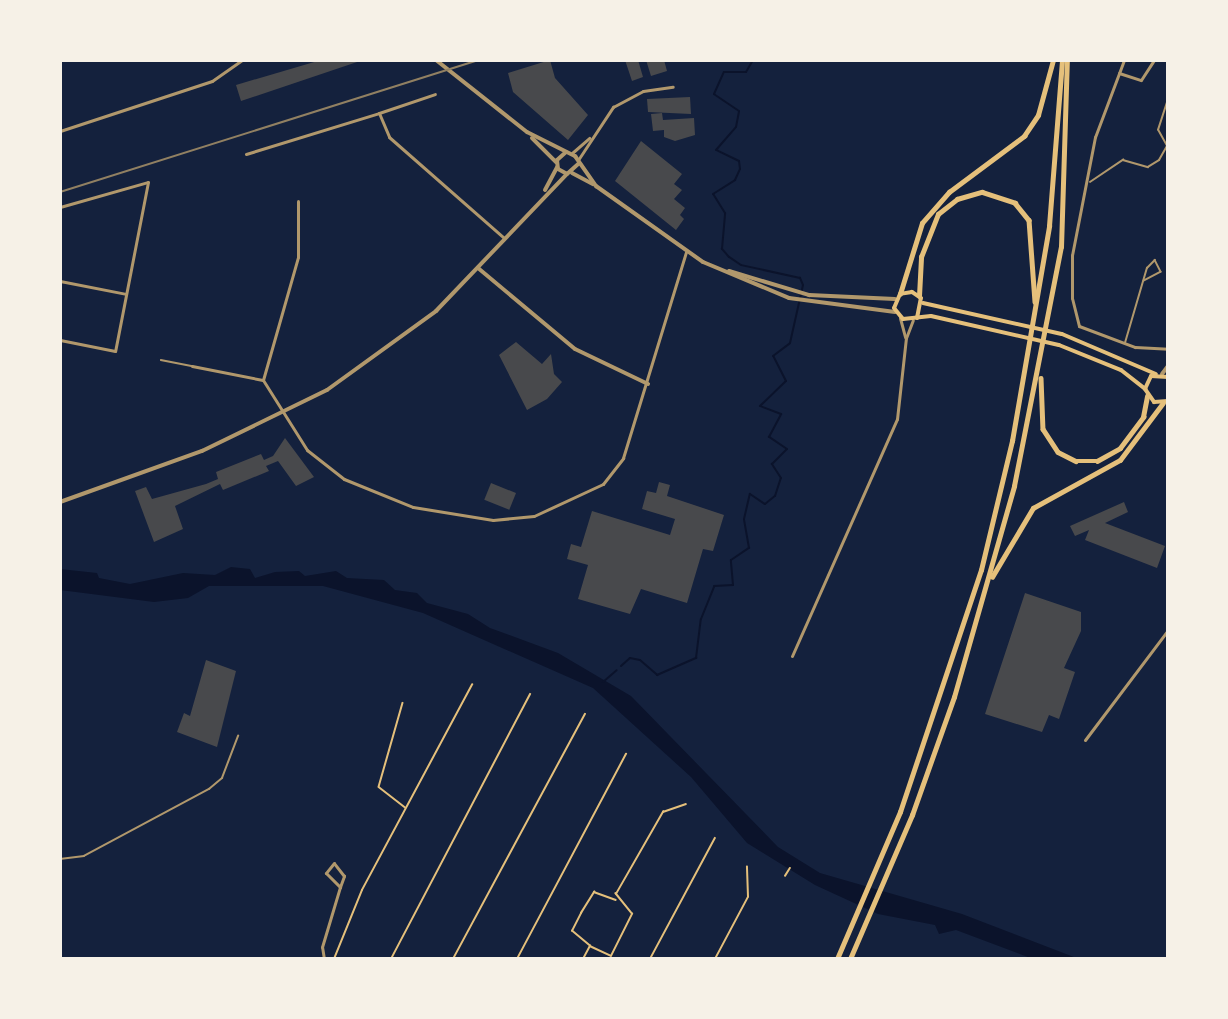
<!DOCTYPE html>
<html>
<head>
<meta charset="utf-8">
<style>
  body { margin:0 }
  #map { position:relative; width:1228px; height:1019px; overflow:hidden; background:#14213d; font-family:"Space Grotesk",sans-serif }
  div>[style] { position:absolute }
  [style*='--x'] { left:calc(var(--x)*1px); top:calc(var(--y)*1px); width:calc(var(--w)*1px); rotate:calc(var(--a)*1deg) }
  .water>* { inset:0; background:#0b132b }
  .stream>* { height:2px; margin:-1px; padding:0 1px; transform-origin:1px; border-radius:1px; background:#0b132b }
  .building>* { inset:0; background:#48494c; transform-origin:0 0 }
  .path>* { height:1.5px; margin:-0.75px; padding:0 0.75px; transform-origin:0.75px; border-radius:0.75px; background:#e5c07b }
  .service>* { height:1.5px; margin:-0.75px; padding:0 0.75px; transform-origin:0.75px; border-radius:0.75px; background:#b1986c }
  .minor>* { height:3px; margin:-1.5px; padding:0 1.5px; transform-origin:1.5px; border-radius:1.5px; background:#b1986c }
  .tertiary>* { height:4px; margin:-2px; padding:0 2px; transform-origin:2px; border-radius:2px; background:#b1986c }
  .secondary>* { height:4px; margin:-2px; padding:0 2px; transform-origin:2px; border-radius:2px; background:#e5c07b }
  .primary>* { height:4.5px; margin:-2.25px; padding:0 2.25px; transform-origin:2.25px; border-radius:2.25px; background:#e5c07b }
  .rail>* { height:2px; margin:-1px; padding:0 1px; transform-origin:1px; border-radius:1px; background:#918062 }
  span { translate:-50% -50%; white-space:nowrap; text-align:center; line-height:1.15; -webkit-text-stroke:6px #f6f1e7; paint-order:stroke }
  .frame { position:absolute; inset:0; border:62px solid #f6f1e7; pointer-events:none }
</style>
</head>
<body>
<div id="map">
  <div class="water">
    <i style="clip-path:polygon(231px 567px,250px 569px,255px 578px,275px 572px,299px 571px,305px 576px,336px 571px,347px 578px,384px 580px,395px 590px,417px 593px,427px 603px,468px 614px,490px 628px,558px 653px,631px 696px,778px 847px,820px 873px,962px 914px,1079px 959px,1033px 959px,956px 930px,939px 934px,935px 925px,878px 914px,815px 885px,747px 843px,691px 777px,593px 688px,423px 613px,323px 586px,209px 586px,188px 598px,154px 602px,60px 590px,60px 569px,97px 573px,99px 578px,130px 584px,183px 573px,215px 575px)"></i>
  </div>
  <div class="stream">
    <i style="--x:621;--y:666;--w:12;--a:-42"></i>
    <i style="--x:630;--y:658;--w:10;--a:11"></i>
    <i style="--x:640;--y:660;--w:23;--a:41"></i>
    <i style="--x:657;--y:675;--w:43;--a:-23.6"></i>
    <i style="--x:696;--y:658;--w:39;--a:-83"></i>
    <i style="--x:701;--y:619;--w:35;--a:-68"></i>
    <i style="--x:714;--y:586;--w:19;--a:-3"></i>
    <i style="--x:733;--y:585;--w:25;--a:-95"></i>
    <i style="--x:731;--y:560;--w:22;--a:-34"></i>
    <i style="--x:749;--y:548;--w:29;--a:-100"></i>
    <i style="--x:744;--y:519;--w:26;--a:-77"></i>
    <i style="--x:750;--y:494;--w:18;--a:34"></i>
    <i style="--x:765;--y:504;--w:13;--a:-39"></i>
    <i style="--x:775;--y:496;--w:19;--a:-72"></i>
    <i style="--x:781;--y:478;--w:17;--a:-123"></i>
    <i style="--x:772;--y:464;--w:21;--a:-45"></i>
    <i style="--x:787;--y:449;--w:22;--a:-146"></i>
    <i style="--x:769;--y:437;--w:26;--a:-62"></i>
    <i style="--x:781;--y:414;--w:22;--a:-159"></i>
    <i style="--x:760;--y:406;--w:36;--a:-44"></i>
    <i style="--x:786;--y:381;--w:28;--a:-117"></i>
    <i style="--x:773;--y:356;--w:21;--a:-37"></i>
    <i style="--x:790;--y:343;--w:59;--a:-77.4"></i>
    <i style="--x:803;--y:285;--w:8;--a:-113"></i>
    <i style="--x:800;--y:278;--w:60;--a:-167.6"></i>
    <i style="--x:741;--y:265;--w:14;--a:-146"></i>
    <i style="--x:729;--y:257;--w:11;--a:-131"></i>
    <i style="--x:722;--y:249;--w:36;--a:-85"></i>
    <i style="--x:725;--y:213;--w:22;--a:-122"></i>
    <i style="--x:713;--y:194;--w:26;--a:-32"></i>
    <i style="--x:735;--y:180;--w:12;--a:-66"></i>
    <i style="--x:740;--y:169;--w:8;--a:-97"></i>
    <i style="--x:739;--y:161;--w:25;--a:-154"></i>
    <i style="--x:716;--y:150;--w:30;--a:-49"></i>
    <i style="--x:736;--y:127;--w:16;--a:-79"></i>
    <i style="--x:739;--y:111;--w:30;--a:-146"></i>
    <i style="--x:714;--y:94;--w:24;--a:-66"></i>
    <i style="--x:724;--y:72;--w:22;--a:0"></i>
    <i style="--x:746;--y:72;--w:14;--a:-60"></i>
    <i style="--x:603;--y:682;--w:18;--a:-41"></i>
  </div>
  <div class="building">
    <i style="clip-path:polygon(321px 60px,363px 60px,241px 101px,236px 85px)"></i>
    <i style="clip-path:polygon(550px 60px,555px 78px,588px 115px,568px 140px,513px 92px,508px 73px)"></i>
    <i style="clip-path:polygon(625px 60px,638px 60px,643px 77px,632px 81px)"></i>
    <i style="clip-path:polygon(646px 60px,664px 60px,667px 71px,651px 76px)"></i>
    <i style="clip-path:polygon(690px 97px,691px 114px,648px 112px,647px 99px)"></i>
    <i style="clip-path:polygon(662px 113px,663px 120px,694px 118px,695px 135px,675px 141px,664px 137px,664px 130px,653px 131px,651px 114px)"></i>
    <i style="clip-path:polygon(641px 141px,682px 174px,674px 184px,682px 190px,674px 199px,685px 208px,680px 215px,684px 219px,676px 230px,615px 181px)"></i>
    <i style="clip-path:polygon(516px 342px,542px 364px,551px 354px,554px 374px,562px 382px,547px 399px,527px 410px,499px 355px)"></i>
    <i style="clip-path:polygon(285px 438px,314px 477px,296px 486px,278px 461px,266px 466px,269px 471px,223px 490px,220px 484px,175px 506px,183px 529px,154px 542px,135px 491px,146px 487px,152px 499px,206px 484px,218px 479px,216px 472px,261px 454px,264px 460px,273px 456px)"></i>
    <i style="clip-path:polygon(659px 482px,670px 485px,667px 496px,724px 515px,713px 551px,703px 549px,687px 603px,641px 589px,630px 614px,578px 599px,588px 565px,567px 559px,571px 544px,581px 547px,592px 511px,670px 535px,675px 519px,642px 509px,647px 491px,656px 493px)"></i>
    <i style="left:491px;top:483px;width:27px;height:18px;rotate:22deg"></i>
    <i style="clip-path:polygon(1124px 502px,1128px 512px,1105px 523px,1165px 546px,1157px 568px,1085px 540px,1089px 530px,1075px 536px,1070px 526px)"></i>
    <i style="clip-path:polygon(1025px 593px,1081px 612px,1081px 631px,1064px 668px,1075px 672px,1059px 719px,1049px 715px,1042px 732px,985px 714px)"></i>
    <i style="clip-path:polygon(206px 660px,236px 671px,217px 747px,177px 732px,184px 713px,190px 716px)"></i>
  </div>
  <div class="path">
    <i style="--x:403;--y:703;--w:87;--a:105.9"></i>
    <i style="--x:379;--y:787;--w:33;--a:38"></i>
    <i style="--x:785;--y:876;--w:9;--a:-58"></i>
    <i style="--x:590;--y:946;--w:23;--a:25"></i>
    <i style="--x:611;--y:956;--w:47;--a:-63.4"></i>
    <i style="--x:632;--y:914;--w:26;--a:-129"></i>
    <i style="--x:616;--y:894;--w:95;--a:-60.2"></i>
    <i style="--x:663;--y:812;--w:24;--a:-19"></i>
    <i style="--x:334;--y:959;--w:74;--a:-67.9"></i>
    <i style="--x:362;--y:890;--w:233;--a:-61.8"></i>
    <i style="--x:391;--y:959;--w:299;--a:-62.3"></i>
    <i style="--x:453;--y:959;--w:278;--a:-61.7"></i>
    <i style="--x:517;--y:959;--w:232;--a:-62"></i>
    <i style="--x:583;--y:959;--w:15;--a:-62"></i>
    <i style="--x:590;--y:946;--w:23;--a:-140"></i>
    <i style="--x:572;--y:931;--w:20;--a:-63"></i>
    <i style="--x:581;--y:913;--w:25;--a:-58"></i>
    <i style="--x:594;--y:892;--w:23;--a:20"></i>
    <i style="--x:650;--y:959;--w:137;--a:-61.8"></i>
    <i style="--x:715;--y:959;--w:70;--a:-62"></i>
    <i style="--x:748;--y:897;--w:30;--a:-92"></i>
  </div>
  <div class="service">
    <i style="--x:1090;--y:182;--w:40;--a:-34"></i>
    <i style="--x:1123;--y:160;--w:26;--a:16"></i>
    <i style="--x:1148;--y:167;--w:13;--a:-32"></i>
    <i style="--x:1159;--y:160;--w:16;--a:-60"></i>
    <i style="--x:1167;--y:146;--w:18;--a:-119"></i>
    <i style="--x:1158;--y:130;--w:33;--a:-72"></i>
    <i style="--x:1125;--y:343;--w:78;--a:-73.7"></i>
    <i style="--x:1147;--y:268;--w:11;--a:-45"></i>
    <i style="--x:1155;--y:260;--w:13;--a:63"></i>
    <i style="--x:1161;--y:272;--w:19;--a:152"></i>
    <i style="--x:161;--y:360;--w:32;--a:11"></i>
    <i style="--x:60;--y:859;--w:24;--a:-7"></i>
    <i style="--x:84;--y:856;--w:142;--a:-28.2"></i>
    <i style="--x:209;--y:789;--w:17;--a:-40"></i>
    <i style="--x:222;--y:778;--w:45;--a:-69.1"></i>
  </div>
  <div class="minor">
    <i style="--x:1124;--y:60;--w:82;--a:110.6"></i>
    <i style="--x:1095;--y:137;--w:120;--a:101"></i>
    <i style="--x:1072;--y:255;--w:43;--a:90"></i>
    <i style="--x:1072;--y:298;--w:29;--a:76"></i>
    <i style="--x:1079;--y:326;--w:60;--a:20.6"></i>
    <i style="--x:1135;--y:347;--w:33;--a:3"></i>
    <i style="--x:1119;--y:73;--w:23;--a:18"></i>
    <i style="--x:1141;--y:80;--w:24;--a:-57"></i>
    <i style="--x:379;--y:113;--w:59;--a:-18.7"></i>
    <i style="--x:60;--y:131;--w:160;--a:-18.2"></i>
    <i style="--x:212;--y:81;--w:37;--a:-35"></i>
    <i style="--x:572;--y:153;--w:23;--a:-41"></i>
    <i style="--x:246;--y:154;--w:139;--a:-17.1"></i>
    <i style="--x:379;--y:113;--w:26;--a:67"></i>
    <i style="--x:389;--y:137;--w:153;--a:41.3"></i>
    <i style="--x:578;--y:160;--w:64;--a:-56.6"></i>
    <i style="--x:613;--y:107;--w:34;--a:-28"></i>
    <i style="--x:643;--y:91;--w:30;--a:-8"></i>
    <i style="--x:60;--y:207;--w:91;--a:-15.9"></i>
    <i style="--x:148;--y:182;--w:172;--a:101"></i>
    <i style="--x:115;--y:351;--w:56;--a:-168.7"></i>
    <i style="--x:60;--y:281;--w:67;--a:11.1"></i>
    <i style="--x:900;--y:318;--w:20;--a:75"></i>
    <i style="--x:192;--y:366;--w:72;--a:11.2"></i>
    <i style="--x:263;--y:380;--w:83;--a:57.8"></i>
    <i style="--x:307;--y:450;--w:47;--a:38.1"></i>
    <i style="--x:344;--y:479;--w:74;--a:22.1"></i>
    <i style="--x:413;--y:507;--w:81;--a:9.2"></i>
    <i style="--x:493;--y:520;--w:41;--a:-5.6"></i>
    <i style="--x:534;--y:516;--w:76;--a:-24.9"></i>
    <i style="--x:603;--y:484;--w:33;--a:-52"></i>
    <i style="--x:623;--y:458;--w:215;--a:-73"></i>
    <i style="--x:263;--y:380;--w:128;--a:-74.1"></i>
    <i style="--x:298;--y:257;--w:56;--a:-90"></i>
    <i style="--x:792;--y:656;--w:259;--a:-66.1"></i>
    <i style="--x:897;--y:419;--w:81;--a:-83.7"></i>
    <i style="--x:906;--y:338;--w:19;--a:-69"></i>
    <i style="--x:1085;--y:740;--w:138;--a:-53"></i>
    <i style="--x:324;--y:959;--w:12;--a:-99"></i>
    <i style="--x:322;--y:947;--w:63;--a:-73.3"></i>
    <i style="--x:340;--y:887;--w:12;--a:-70"></i>
    <i style="--x:344;--y:876;--w:16;--a:-128"></i>
    <i style="--x:334;--y:863;--w:13;--a:129"></i>
    <i style="--x:326;--y:873;--w:20;--a:45"></i>
  </div>
  <div class="tertiary">
    <i style="--x:436;--y:60;--w:116;--a:38.4"></i>
    <i style="--x:527;--y:132;--w:54;--a:26.6"></i>
    <i style="--x:575;--y:156;--w:37;--a:55"></i>
    <i style="--x:596;--y:186;--w:131;--a:35.4"></i>
    <i style="--x:703;--y:262;--w:93;--a:22.7"></i>
    <i style="--x:789;--y:298;--w:107;--a:7.5"></i>
    <i style="--x:532;--y:138;--w:34;--a:45"></i>
    <i style="--x:566;--y:152;--w:12;--a:138"></i>
    <i style="--x:557;--y:160;--w:9;--a:84"></i>
    <i style="--x:558;--y:169;--w:10;--a:29"></i>
    <i style="--x:567;--y:174;--w:15;--a:-42"></i>
    <i style="--x:572;--y:173;--w:24;--a:28"></i>
    <i style="--x:545;--y:190;--w:26;--a:-62"></i>
    <i style="--x:478;--y:268;--w:126;--a:39.9"></i>
    <i style="--x:575;--y:349;--w:81;--a:25.6"></i>
    <i style="--x:729;--y:271;--w:84;--a:16.7"></i>
    <i style="--x:809;--y:295;--w:86;--a:2.7"></i>
    <i style="--x:1162;--y:374;--w:10;--a:-53"></i>
    <i style="--x:60;--y:502;--w:151;--a:-19.8"></i>
    <i style="--x:202;--y:451;--w:139;--a:-26"></i>
    <i style="--x:327;--y:390;--w:135;--a:-35.9"></i>
    <i style="--x:436;--y:311;--w:190;--a:-46.3"></i>
  </div>
  <div class="secondary">
    <i style="--x:923;--y:303;--w:142;--a:12.6"></i>
    <i style="--x:1062;--y:334;--w:102;--a:23.1"></i>
    <i style="--x:917;--y:318;--w:20;--a:-79"></i>
    <i style="--x:921;--y:298;--w:11;--a:-146"></i>
    <i style="--x:912;--y:292;--w:12;--a:171"></i>
    <i style="--x:900;--y:294;--w:15;--a:113"></i>
    <i style="--x:894;--y:308;--w:14;--a:51"></i>
    <i style="--x:903;--y:319;--w:28;--a:-6"></i>
    <i style="--x:931;--y:316;--w:131;--a:12.8"></i>
    <i style="--x:1059;--y:345;--w:67;--a:22"></i>
    <i style="--x:1121;--y:370;--w:31;--a:38"></i>
    <i style="--x:1168;--y:377;--w:17;--a:-177"></i>
    <i style="--x:1151;--y:376;--w:14;--a:115"></i>
    <i style="--x:1145;--y:389;--w:16;--a:55"></i>
    <i style="--x:1154;--y:402;--w:14;--a:-4"></i>
  </div>
  <div class="primary">
    <i style="--x:900;--y:294;--w:74;--a:-72.8"></i>
    <i style="--x:922;--y:223;--w:41;--a:-48.9"></i>
    <i style="--x:949;--y:192;--w:94;--a:-36.7"></i>
    <i style="--x:1024;--y:136;--w:25;--a:-56"></i>
    <i style="--x:1038;--y:115;--w:57;--a:-74.7"></i>
    <i style="--x:919;--y:296;--w:39;--a:-87"></i>
    <i style="--x:921;--y:257;--w:46;--a:-68.4"></i>
    <i style="--x:938;--y:214;--w:24;--a:-38"></i>
    <i style="--x:957;--y:199;--w:26;--a:-16"></i>
    <i style="--x:982;--y:192;--w:35;--a:18"></i>
    <i style="--x:1015;--y:203;--w:22;--a:51"></i>
    <i style="--x:1029;--y:220;--w:82;--a:85.8"></i>
    <i style="--x:1041;--y:378;--w:51;--a:87.8"></i>
    <i style="--x:1043;--y:429;--w:27;--a:57"></i>
    <i style="--x:1058;--y:452;--w:20;--a:27"></i>
    <i style="--x:1076;--y:461;--w:21;--a:0"></i>
    <i style="--x:1097;--y:461;--w:26;--a:-29"></i>
    <i style="--x:1120;--y:448;--w:39;--a:-53"></i>
    <i style="--x:1143;--y:417;--w:21;--a:-79"></i>
    <i style="--x:992;--y:577;--w:80;--a:-59.3"></i>
    <i style="--x:1033;--y:508;--w:99;--a:-28.9"></i>
    <i style="--x:1120;--y:460;--w:71;--a:-53"></i>
    <i style="--x:837;--y:959;--w:160;--a:-66.8"></i>
    <i style="--x:900;--y:812;--w:255;--a:-71.5"></i>
    <i style="--x:981;--y:570;--w:133;--a:-76.5"></i>
    <i style="--x:1012;--y:441;--w:218;--a:-80.2"></i>
    <i style="--x:1049;--y:226;--w:167;--a:-85.5"></i>
    <i style="--x:850;--y:959;--w:157;--a:-66.7"></i>
    <i style="--x:912;--y:815;--w:125;--a:-70.4"></i>
    <i style="--x:954;--y:697;--w:219;--a:-74.1"></i>
    <i style="--x:1014;--y:486;--w:244;--a:-78.9"></i>
    <i style="--x:1061;--y:247;--w:187;--a:-88.2"></i>
  </div>
  <div class="rail">
    <i style="--x:60;--y:192;--w:438;--a:-17.5"></i>
  </div>
  <div class="frame"></div>
</div>
</body>
</html>
